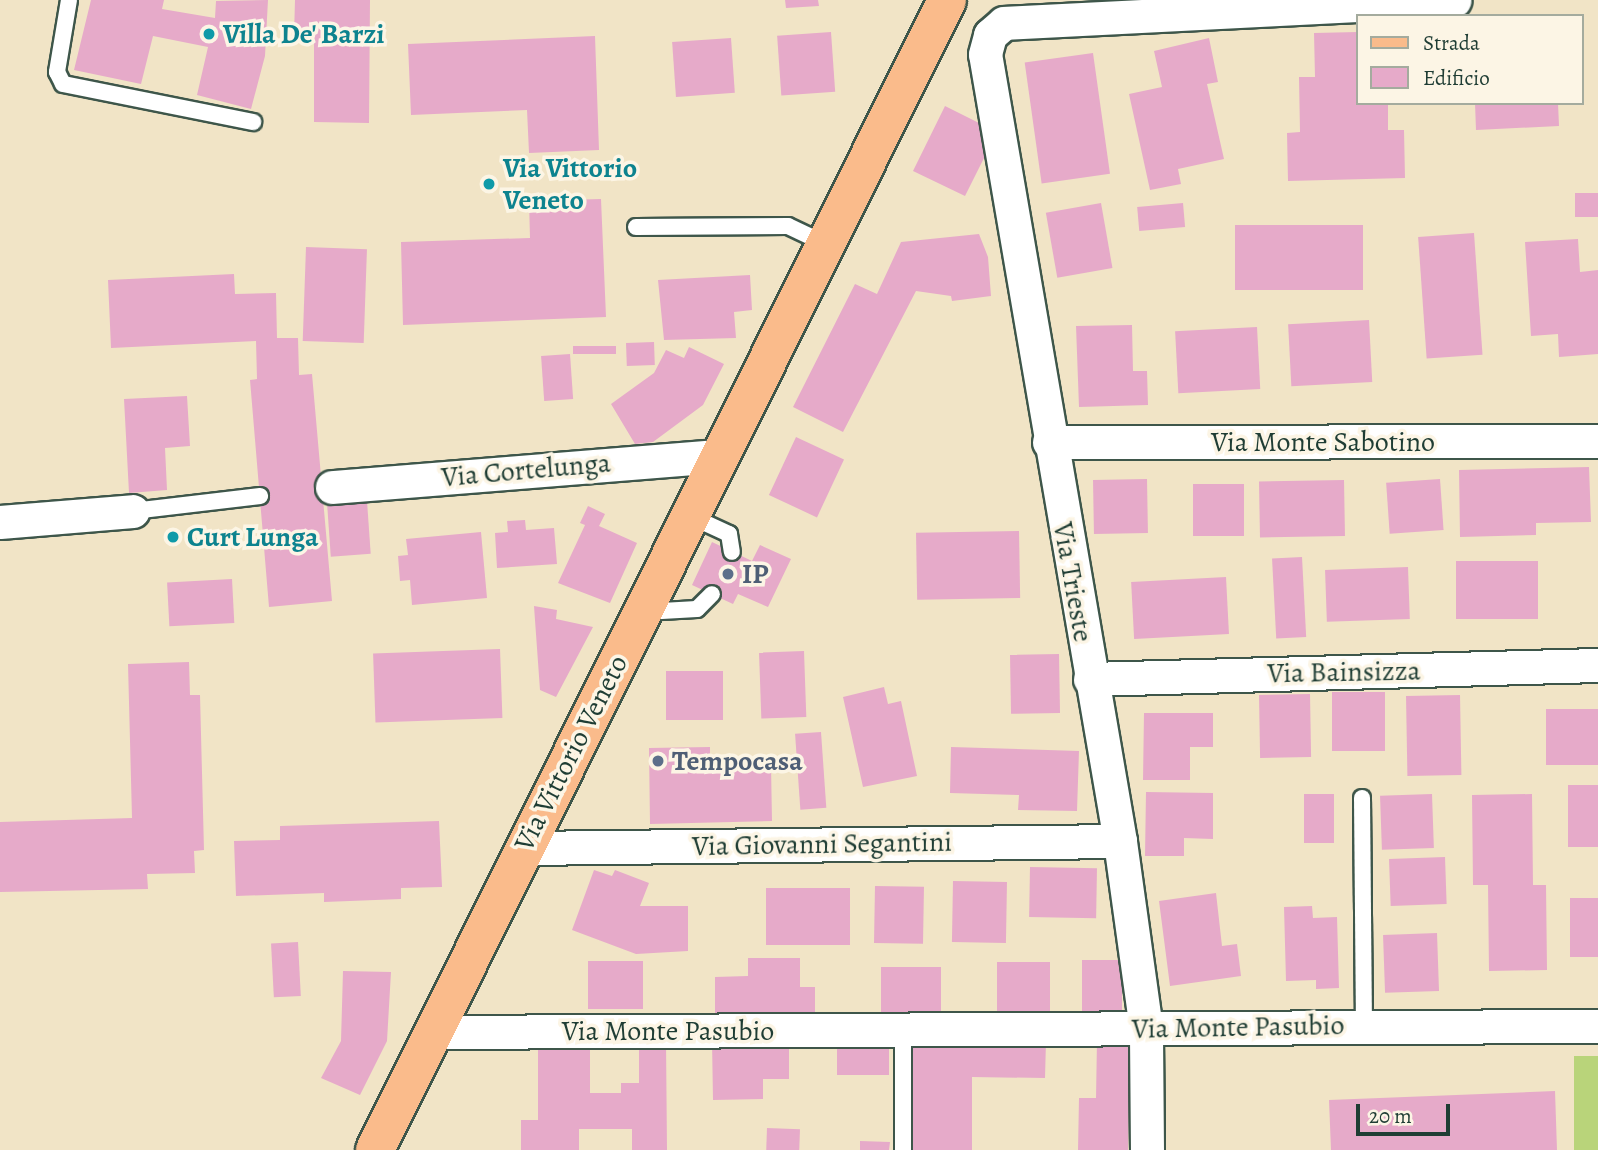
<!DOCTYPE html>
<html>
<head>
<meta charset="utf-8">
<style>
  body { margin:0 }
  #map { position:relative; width:1598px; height:1150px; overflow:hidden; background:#f1e4c6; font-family:Alegreya,serif }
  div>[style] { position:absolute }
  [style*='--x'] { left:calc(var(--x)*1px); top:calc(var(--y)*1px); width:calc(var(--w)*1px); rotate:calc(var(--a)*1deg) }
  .green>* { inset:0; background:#b9d47a; transform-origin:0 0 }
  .building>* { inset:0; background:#e6aac9; transform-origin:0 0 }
  .roads { filter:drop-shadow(2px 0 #3e564a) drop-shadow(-2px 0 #3e564a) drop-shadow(0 2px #3e564a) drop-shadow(0 -2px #3e564a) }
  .service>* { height:16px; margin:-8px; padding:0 8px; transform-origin:8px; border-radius:8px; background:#fff }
  .minor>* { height:33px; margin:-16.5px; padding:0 16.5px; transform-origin:16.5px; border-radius:16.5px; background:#fff }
  .primary>* { height:38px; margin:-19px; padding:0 19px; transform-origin:19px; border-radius:19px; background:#fabb8b }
  .dots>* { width:19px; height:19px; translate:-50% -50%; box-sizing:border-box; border:4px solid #fcf5e5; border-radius:50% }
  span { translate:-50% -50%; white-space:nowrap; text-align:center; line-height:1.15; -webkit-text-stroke:7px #fcf5e5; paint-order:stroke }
  .culture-label { font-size:28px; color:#0d838f; font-weight:700 }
  .left { translate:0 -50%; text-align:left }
  .street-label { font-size:28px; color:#1f3d34 }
  .service-label { font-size:28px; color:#4e5e75; font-weight:700 }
  .legend { position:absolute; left:1356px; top:14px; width:228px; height:91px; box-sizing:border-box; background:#fcf5e5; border:2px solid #a4ab9e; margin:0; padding:9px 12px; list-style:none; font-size:21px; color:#1f3d34 }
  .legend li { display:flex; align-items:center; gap:14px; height:35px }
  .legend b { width:35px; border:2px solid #a4ab9e }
  .scale { position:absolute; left:1356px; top:1104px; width:94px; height:32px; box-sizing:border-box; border:4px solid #1f3d34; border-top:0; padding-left:9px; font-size:21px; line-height:24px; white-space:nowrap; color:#1f3d34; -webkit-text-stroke:5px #fcf5e5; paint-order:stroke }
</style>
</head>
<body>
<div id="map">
  <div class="green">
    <i style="left:1574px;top:1056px;width:24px;height:94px"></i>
  </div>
  <div class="building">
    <i style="clip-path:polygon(91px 0,164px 0,162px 9px,215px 18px,216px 1px,268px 0,265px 56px,251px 109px,197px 95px,208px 47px,153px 36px,141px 84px,74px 70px)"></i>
    <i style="clip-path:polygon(295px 0,370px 0,369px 123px,314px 122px,314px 36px,294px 36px)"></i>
    <i style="clip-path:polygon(785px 0,818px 0,819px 6px,786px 8px)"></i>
    <i style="left:831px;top:32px;width:60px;height:54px;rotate:86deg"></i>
    <i style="clip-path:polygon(1358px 32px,1358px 103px,1388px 103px,1388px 130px,1404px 130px,1405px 178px,1288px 181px,1287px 133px,1300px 132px,1299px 77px,1315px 77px,1314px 33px)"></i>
    <i style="clip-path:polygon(595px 36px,599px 150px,529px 153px,527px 110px,411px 115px,408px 44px)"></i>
    <i style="left:731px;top:38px;width:55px;height:59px;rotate:86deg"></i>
    <i style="clip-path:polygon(1209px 38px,1218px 82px,1207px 84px,1224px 159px,1178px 169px,1181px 184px,1150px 190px,1129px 94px,1162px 87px,1154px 51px)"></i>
    <i style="left:1093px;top:53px;width:122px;height:69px;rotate:82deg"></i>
    <i style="clip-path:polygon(1475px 103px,1558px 103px,1559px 126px,1476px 130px)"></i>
    <i style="clip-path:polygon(945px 106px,989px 128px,982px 141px,991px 144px,965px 196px,913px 171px)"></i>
    <i style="left:1575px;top:193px;width:23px;height:24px"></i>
    <i style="clip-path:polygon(601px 199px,606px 317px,403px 325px,401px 242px,530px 238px,529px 201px)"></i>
    <i style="left:1101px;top:203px;width:66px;height:56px;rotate:80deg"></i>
    <i style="left:1183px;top:203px;width:24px;height:46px;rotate:85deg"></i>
    <i style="left:1235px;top:225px;width:128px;height:65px"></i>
    <i style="left:1474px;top:233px;width:122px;height:56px;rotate:86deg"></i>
    <i style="clip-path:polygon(979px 234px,988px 257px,991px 296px,952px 301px,951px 296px,916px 291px,843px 432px,793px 407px,855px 284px,877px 294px,901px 242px)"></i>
    <i style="clip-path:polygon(1578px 239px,1580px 272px,1598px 270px,1598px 354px,1559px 357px,1558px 334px,1531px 336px,1525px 242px)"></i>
    <i style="left:306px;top:247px;width:61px;height:94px;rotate:2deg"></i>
    <i style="clip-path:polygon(234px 274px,235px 294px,276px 293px,277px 338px,298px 338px,299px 375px,312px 374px,332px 601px,269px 607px,250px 380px,257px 379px,256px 341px,111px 348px,108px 280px)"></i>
    <i style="clip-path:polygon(750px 275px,752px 310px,734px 312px,736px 338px,664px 340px,658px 280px)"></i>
    <i style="left:1369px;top:320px;width:62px;height:81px;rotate:87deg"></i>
    <i style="clip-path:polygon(1132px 325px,1133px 371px,1147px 371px,1148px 405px,1079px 407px,1076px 326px)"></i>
    <i style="left:1257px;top:327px;width:62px;height:82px;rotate:87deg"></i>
    <i style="left:654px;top:342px;width:23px;height:28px;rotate:88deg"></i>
    <i style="left:616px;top:346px;width:8px;height:43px;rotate:90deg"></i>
    <i style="clip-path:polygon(689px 347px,724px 364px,703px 405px,653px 442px,635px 444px,611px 404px,654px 373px,666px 350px,684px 358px)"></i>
    <i style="left:570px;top:354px;width:45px;height:29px;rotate:86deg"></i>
    <i style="clip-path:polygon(187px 396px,190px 446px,165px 448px,167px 490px,129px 493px,124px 399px)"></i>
    <i style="left:796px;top:437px;width:53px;height:64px;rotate:25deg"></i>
    <i style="clip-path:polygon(1589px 467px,1591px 522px,1536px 523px,1536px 535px,1460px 537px,1459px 470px)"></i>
    <i style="left:1147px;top:479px;width:54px;height:54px;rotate:89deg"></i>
    <i style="left:1440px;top:479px;width:51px;height:54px;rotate:86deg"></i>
    <i style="left:1344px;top:480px;width:56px;height:85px;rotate:89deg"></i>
    <i style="left:1193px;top:484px;width:51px;height:52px"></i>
    <i style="left:367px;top:501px;width:53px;height:40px;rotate:86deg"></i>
    <i style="clip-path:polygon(588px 506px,605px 514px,599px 526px,637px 543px,610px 603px,558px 583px,585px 525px,580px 523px)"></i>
    <i style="clip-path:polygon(525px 520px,526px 530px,554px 528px,557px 564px,497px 568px,495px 533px,508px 532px,507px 521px)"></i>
    <i style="left:1019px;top:531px;width:67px;height:103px;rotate:89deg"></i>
    <i style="clip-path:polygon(481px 532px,487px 598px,412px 605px,410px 580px,400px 581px,398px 556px,408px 555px,406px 539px)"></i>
    <i style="clip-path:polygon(712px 542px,752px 561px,760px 545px,791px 559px,768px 607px,738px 594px,733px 604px,692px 585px)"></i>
    <i style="left:1302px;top:557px;width:80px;height:30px;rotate:87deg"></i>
    <i style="left:1456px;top:561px;width:82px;height:58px"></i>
    <i style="left:1408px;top:567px;width:52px;height:83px;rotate:88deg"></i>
    <i style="left:1226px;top:577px;width:57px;height:95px;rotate:87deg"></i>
    <i style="left:232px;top:579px;width:44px;height:65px;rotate:87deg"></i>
    <i style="clip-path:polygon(534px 606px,557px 610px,556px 619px,593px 627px,556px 697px,540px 690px)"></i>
    <i style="left:500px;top:649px;width:69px;height:127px;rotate:88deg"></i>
    <i style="left:804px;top:651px;width:66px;height:45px;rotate:88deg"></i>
    <i style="left:1059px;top:654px;width:59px;height:49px;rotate:89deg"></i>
    <i style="clip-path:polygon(189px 662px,190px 695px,200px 695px,204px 850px,194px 851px,195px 873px,147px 874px,148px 889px,0 892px,0 822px,132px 818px,128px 664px)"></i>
    <i style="left:666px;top:671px;width:57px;height:49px"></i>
    <i style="clip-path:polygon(884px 687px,888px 704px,901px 701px,917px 776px,863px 787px,843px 697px)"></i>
    <i style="left:1332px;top:692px;width:53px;height:59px"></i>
    <i style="left:1310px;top:694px;width:63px;height:51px;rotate:89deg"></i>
    <i style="left:1460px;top:695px;width:80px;height:54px;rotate:89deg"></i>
    <i style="left:1546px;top:709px;width:52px;height:56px"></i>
    <i style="clip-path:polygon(1144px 713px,1213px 713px,1213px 747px,1190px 747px,1190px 780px,1143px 780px)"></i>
    <i style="left:821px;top:732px;width:76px;height:26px;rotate:86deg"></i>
    <i style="clip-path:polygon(710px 747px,710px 766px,771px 765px,772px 821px,650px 824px,649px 748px)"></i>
    <i style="clip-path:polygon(951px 747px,1079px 751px,1077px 811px,1018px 810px,1019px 795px,950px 793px)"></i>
    <i style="left:1598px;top:785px;width:62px;height:30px;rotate:90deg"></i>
    <i style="clip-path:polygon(1146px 792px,1213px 793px,1213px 839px,1184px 838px,1184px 856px,1145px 856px)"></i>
    <i style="left:1304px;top:794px;width:30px;height:49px"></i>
    <i style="left:1432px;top:794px;width:54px;height:52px;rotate:88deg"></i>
    <i style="clip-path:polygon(1532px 794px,1533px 885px,1546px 885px,1547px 970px,1489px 971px,1488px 885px,1473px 885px,1472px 795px)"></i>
    <i style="clip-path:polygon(439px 821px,442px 887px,401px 888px,401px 899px,324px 902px,324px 893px,236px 896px,234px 841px,280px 840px,280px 826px)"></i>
    <i style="left:1445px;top:857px;width:47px;height:56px;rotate:88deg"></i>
    <i style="left:1030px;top:867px;width:67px;height:50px;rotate:1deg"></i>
    <i style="clip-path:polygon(594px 870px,612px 876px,615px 870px,649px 883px,640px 906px,688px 906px,688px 951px,636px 954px,572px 930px)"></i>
    <i style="left:953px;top:881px;width:54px;height:61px;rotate:1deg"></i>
    <i style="left:875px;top:886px;width:49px;height:57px;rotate:1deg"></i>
    <i style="left:766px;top:888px;width:84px;height:57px"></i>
    <i style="clip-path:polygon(1216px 893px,1222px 946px,1237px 944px,1241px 976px,1170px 986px,1159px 901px)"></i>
    <i style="left:1598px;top:898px;width:59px;height:28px;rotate:90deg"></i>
    <i style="clip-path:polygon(1312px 906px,1313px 918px,1337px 917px,1339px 988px,1316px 989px,1316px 980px,1286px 981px,1284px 907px)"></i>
    <i style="left:1437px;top:933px;width:58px;height:54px;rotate:88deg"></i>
    <i style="left:298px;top:942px;width:54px;height:27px;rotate:87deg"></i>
    <i style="clip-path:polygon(748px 958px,800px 958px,800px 987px,815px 987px,815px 1016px,715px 1016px,715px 977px,748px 976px)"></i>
    <i style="left:1122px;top:960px;width:53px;height:40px;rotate:90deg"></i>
    <i style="left:588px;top:961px;width:55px;height:48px"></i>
    <i style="left:997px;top:962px;width:53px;height:52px"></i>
    <i style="left:881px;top:967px;width:60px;height:48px"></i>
    <i style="clip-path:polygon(343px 971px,391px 972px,387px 1041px,360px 1095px,321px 1078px,341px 1041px)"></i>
    <i style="clip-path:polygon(789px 1040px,789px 1079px,763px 1079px,763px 1099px,713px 1100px,712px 1041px)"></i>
    <i style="left:837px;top:1040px;width:52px;height:35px"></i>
    <i style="clip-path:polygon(913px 1040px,1046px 1041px,1045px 1078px,972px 1077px,972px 1150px,912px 1150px)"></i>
    <i style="clip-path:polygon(1097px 1040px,1130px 1040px,1128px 1150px,1078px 1150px,1079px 1098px,1096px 1098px)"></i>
    <i style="clip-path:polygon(639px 1041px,666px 1041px,667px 1150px,632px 1150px,632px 1129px,579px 1129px,579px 1150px,521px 1150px,521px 1120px,538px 1120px,538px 1042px,590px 1042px,590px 1093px,621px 1093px,621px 1083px,639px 1083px)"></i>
    <i style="clip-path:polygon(1555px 1091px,1557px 1150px,1331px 1150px,1329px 1100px)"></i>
    <i style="left:767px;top:1128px;width:33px;height:22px;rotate:2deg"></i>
    <i style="clip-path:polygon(860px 1141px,890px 1142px,889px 1150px,860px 1150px)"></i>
  </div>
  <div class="roads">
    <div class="service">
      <i style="--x:69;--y:0;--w:73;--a:99.5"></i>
      <i style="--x:57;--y:72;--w:13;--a:63"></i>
      <i style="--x:63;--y:84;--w:194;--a:11.3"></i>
      <i style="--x:636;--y:227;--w:152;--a:-0.4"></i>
      <i style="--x:788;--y:226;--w:42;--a:25.3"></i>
      <i style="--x:133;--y:511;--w:128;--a:-6.7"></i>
      <i style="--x:690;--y:516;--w:43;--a:24.8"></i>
      <i style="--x:729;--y:534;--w:18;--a:81"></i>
      <i style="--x:644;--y:612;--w:53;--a:-3.2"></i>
      <i style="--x:697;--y:609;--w:21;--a:-45"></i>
      <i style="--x:1362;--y:798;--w:228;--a:89.5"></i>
      <i style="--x:903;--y:1150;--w:120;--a:-90"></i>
    </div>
    <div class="minor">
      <i style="--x:1049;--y:442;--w:549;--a:-0.1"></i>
      <i style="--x:332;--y:487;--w:389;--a:-4.6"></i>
      <i style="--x:0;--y:522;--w:133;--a:-4.7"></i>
      <i style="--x:1090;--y:679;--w:508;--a:-1.58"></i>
      <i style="--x:523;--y:848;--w:597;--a:-0.67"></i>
      <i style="--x:433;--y:1032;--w:1165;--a:-0.3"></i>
      <i style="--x:1147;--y:1150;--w:121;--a:-90.5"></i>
      <i style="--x:1146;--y:1029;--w:190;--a:-97.9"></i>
      <i style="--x:1120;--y:841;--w:798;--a:-99.73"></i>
      <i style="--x:985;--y:54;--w:20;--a:-75"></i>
      <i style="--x:990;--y:35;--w:18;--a:-41"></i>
      <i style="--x:1004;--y:23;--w:451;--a:-2.9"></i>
    </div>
    <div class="primary">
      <i style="--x:375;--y:1150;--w:1284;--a:-63.55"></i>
    </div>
  </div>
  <div class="dots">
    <i style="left:209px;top:34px;background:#0f9aa8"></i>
    <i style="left:489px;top:184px;background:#0f9aa8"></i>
    <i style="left:173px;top:537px;background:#0f9aa8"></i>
    <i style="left:728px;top:574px;background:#5c6f8a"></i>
    <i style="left:658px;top:761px;background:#5c6f8a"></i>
  </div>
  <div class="culture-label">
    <span class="left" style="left:223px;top:34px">Villa De' Barzi</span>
    <span class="left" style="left:503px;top:184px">Via Vittorio<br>Veneto</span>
    <span class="left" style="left:187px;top:537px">Curt Lunga</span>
  </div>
  <div class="street-label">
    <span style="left:1323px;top:442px">Via Monte Sabotino</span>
    <span style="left:526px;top:470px;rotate:-5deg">Via Cortelunga</span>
    <span style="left:1073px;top:582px;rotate:80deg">Via Trieste</span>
    <span style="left:1344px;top:672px;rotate:-1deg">Via Bainsizza</span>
    <span style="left:571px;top:753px;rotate:-63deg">Via Vittorio Veneto</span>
    <span style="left:822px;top:844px;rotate:-1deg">Via Giovanni Segantini</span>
    <span style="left:1238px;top:1027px;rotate:-1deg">Via Monte Pasubio</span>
    <span style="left:668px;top:1031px">Via Monte Pasubio</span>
  </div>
  <div class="service-label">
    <span class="left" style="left:742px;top:574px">IP</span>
    <span class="left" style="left:672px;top:761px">Tempocasa</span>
  </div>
  <ul class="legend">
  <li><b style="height:9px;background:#fabb8b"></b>Strada</li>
  <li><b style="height:19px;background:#e6aac9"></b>Edificio</li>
  </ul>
  <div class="scale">20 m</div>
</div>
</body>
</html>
